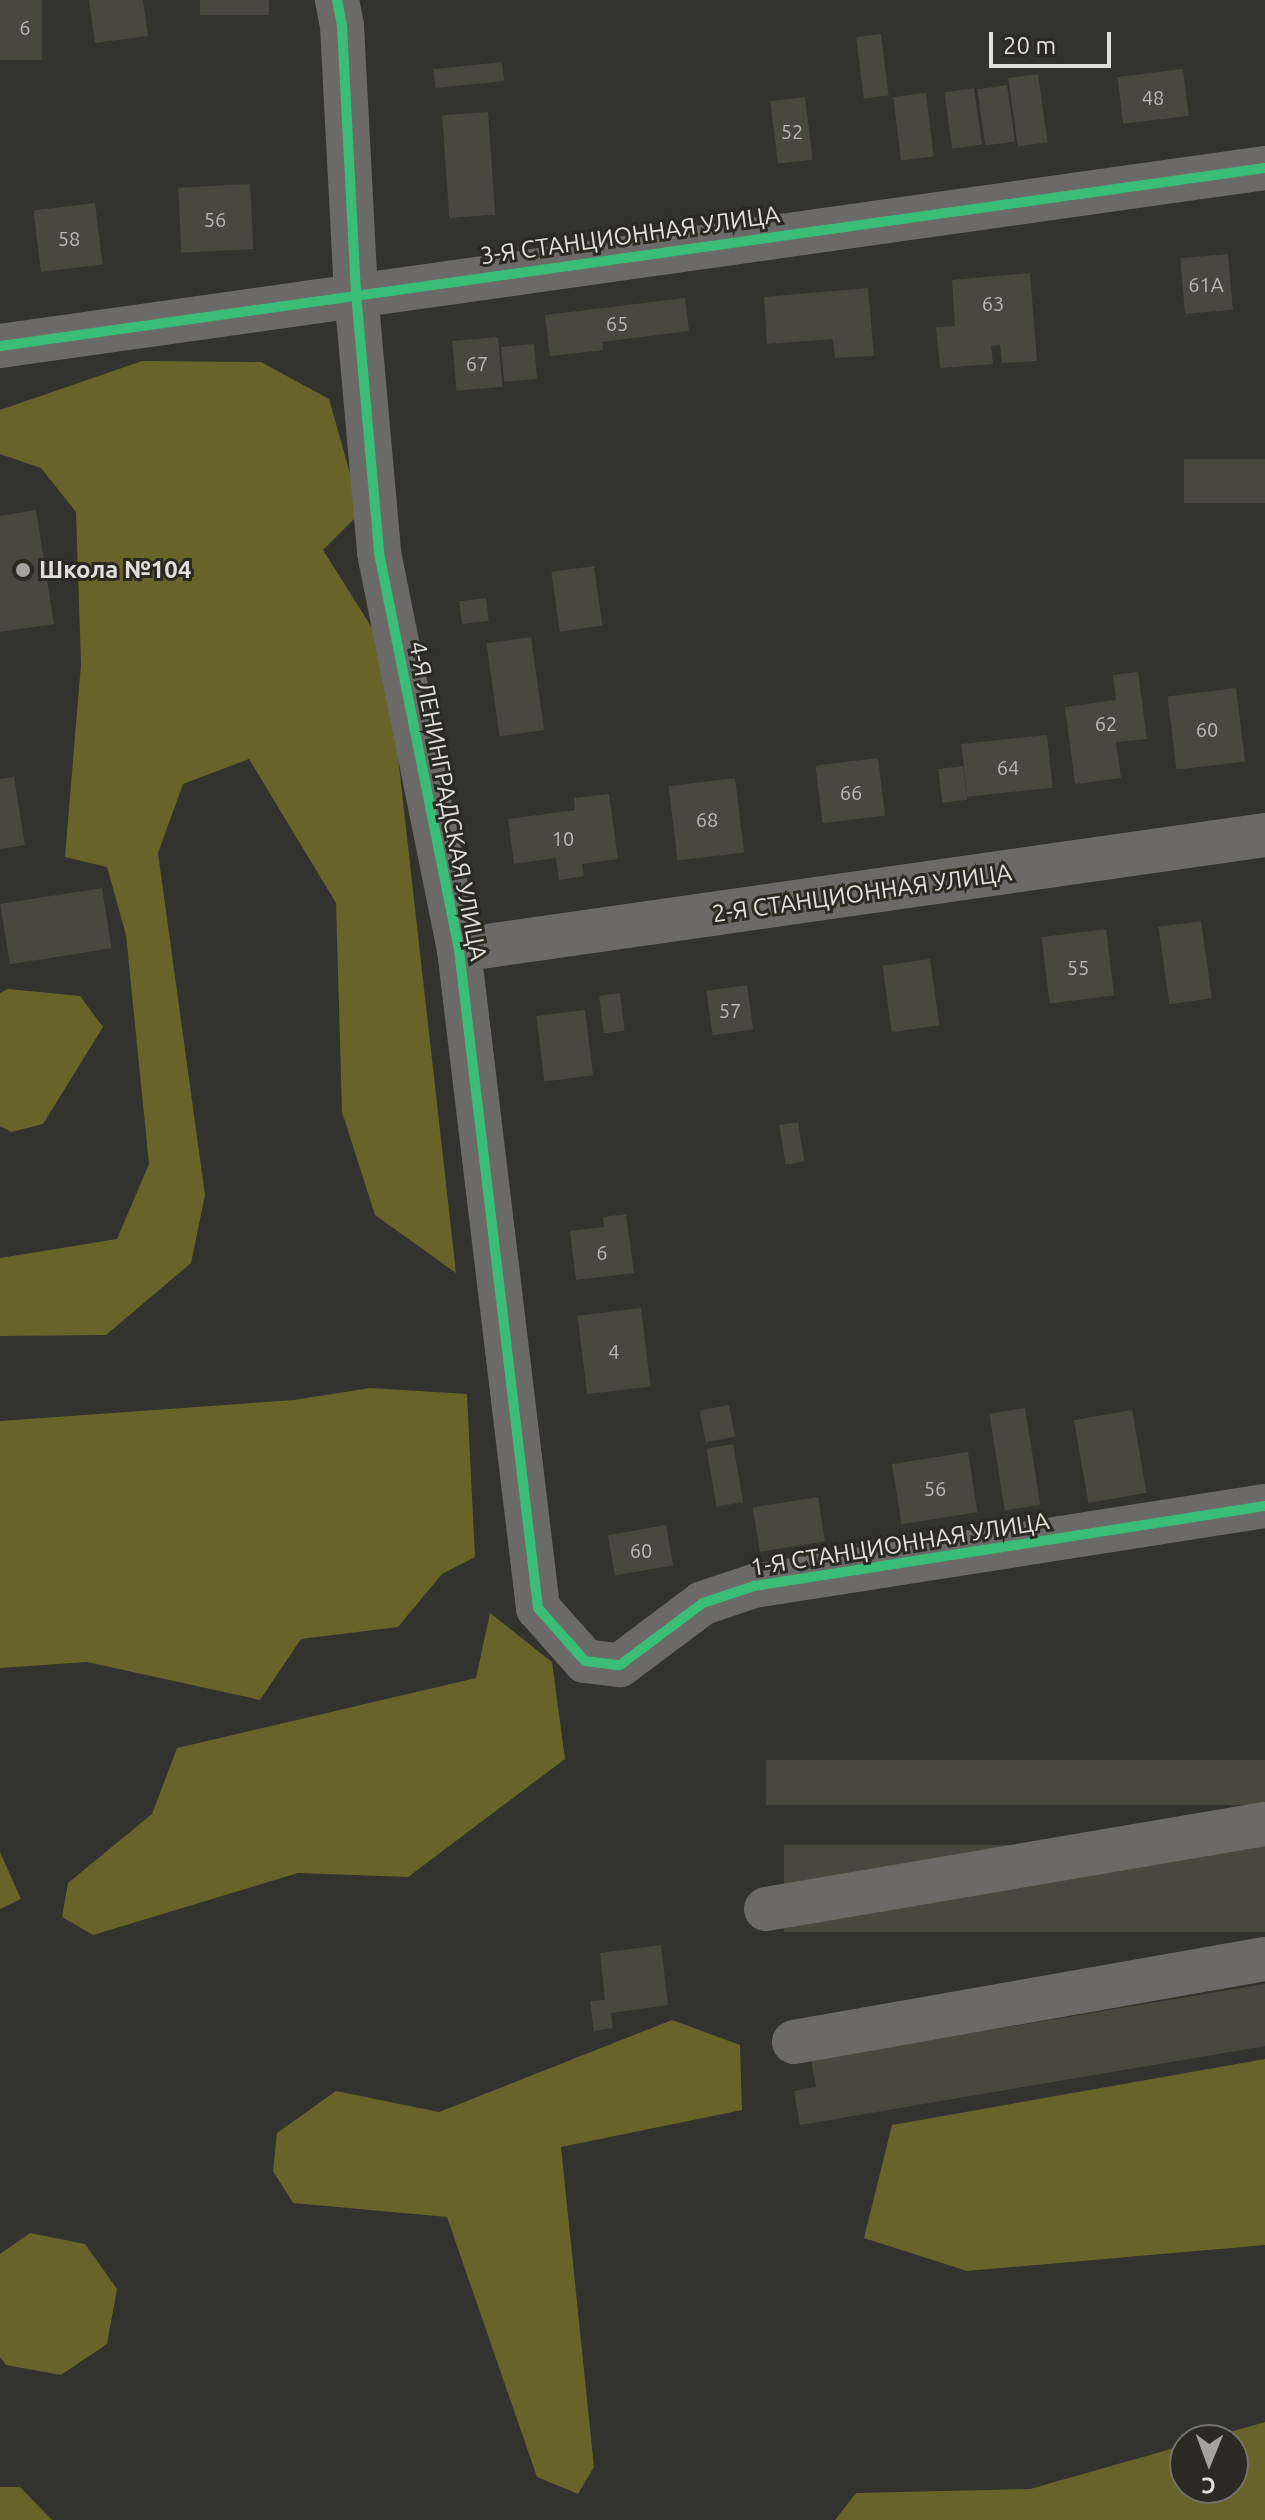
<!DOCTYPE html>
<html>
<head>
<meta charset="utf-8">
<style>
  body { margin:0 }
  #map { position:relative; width:1265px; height:2520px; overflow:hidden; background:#32322e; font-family:Ubuntu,sans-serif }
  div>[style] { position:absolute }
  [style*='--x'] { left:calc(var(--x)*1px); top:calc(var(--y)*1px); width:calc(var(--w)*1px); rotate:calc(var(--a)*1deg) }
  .forest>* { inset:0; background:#686328 }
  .building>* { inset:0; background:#49483e; transform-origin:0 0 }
  .minor>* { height:44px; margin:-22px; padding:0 22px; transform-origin:22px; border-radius:22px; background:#6b6a69 }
  .cycleway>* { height:10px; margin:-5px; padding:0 5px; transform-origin:5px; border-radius:5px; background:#3abd76 }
  .dots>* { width:22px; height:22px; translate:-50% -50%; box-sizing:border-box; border:4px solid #2a2922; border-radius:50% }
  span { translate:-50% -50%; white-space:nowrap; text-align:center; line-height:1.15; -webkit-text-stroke:6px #2a2922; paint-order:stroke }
  .number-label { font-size:20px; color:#bab9b4 }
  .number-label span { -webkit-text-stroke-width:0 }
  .street-label { font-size:24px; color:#e0dfdb }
  .poi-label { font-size:24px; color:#e0dfdb; font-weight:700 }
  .left { translate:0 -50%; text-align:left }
  .north { position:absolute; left:1169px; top:2424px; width:80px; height:80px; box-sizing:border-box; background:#2a2922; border:2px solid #73726c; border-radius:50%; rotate:181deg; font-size:22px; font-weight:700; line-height:32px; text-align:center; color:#e0dfdb }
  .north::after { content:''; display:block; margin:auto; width:28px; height:36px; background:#a3a29e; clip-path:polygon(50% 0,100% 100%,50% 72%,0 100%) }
  .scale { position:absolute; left:989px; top:32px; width:122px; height:36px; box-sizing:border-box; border:4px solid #e0dfdb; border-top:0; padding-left:10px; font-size:24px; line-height:28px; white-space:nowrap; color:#e0dfdb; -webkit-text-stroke:6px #2a2922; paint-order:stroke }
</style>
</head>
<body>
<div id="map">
  <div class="forest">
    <i style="clip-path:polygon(142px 361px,261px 362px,329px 399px,361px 512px,323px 550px,386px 650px,456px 1273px,375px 1215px,342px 1112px,336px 903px,249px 759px,183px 784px,158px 853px,205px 1195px,191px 1263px,106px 1335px,0 1336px,0 1258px,117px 1239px,149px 1164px,126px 935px,107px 867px,65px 857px,81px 664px,76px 512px,41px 468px,0 454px,0 410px)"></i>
    <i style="clip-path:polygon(8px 989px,80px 996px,103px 1027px,43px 1124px,11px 1132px,0 1126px,0 993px)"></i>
    <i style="clip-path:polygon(370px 1388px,467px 1394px,475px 1557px,442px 1574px,398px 1627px,301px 1639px,260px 1700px,87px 1662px,0 1668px,0 1421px,294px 1400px)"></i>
    <i style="clip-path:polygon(490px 1613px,552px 1662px,565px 1759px,408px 1877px,298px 1873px,93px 1935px,62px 1917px,68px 1883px,152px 1814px,177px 1748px,476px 1678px)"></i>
    <i style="clip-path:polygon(0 1852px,21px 1899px,0 1909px)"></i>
    <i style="clip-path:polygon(672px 2020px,740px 2045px,742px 2110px,561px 2147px,594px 2467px,578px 2494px,537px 2477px,447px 2217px,293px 2203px,273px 2171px,277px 2133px,336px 2091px,439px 2112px)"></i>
    <i style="clip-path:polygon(1265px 2059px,1265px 2245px,967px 2271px,864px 2238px,892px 2125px)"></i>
    <i style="clip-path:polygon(30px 2233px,85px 2244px,117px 2289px,107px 2344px,61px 2375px,6px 2365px,0 2357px,0 2254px)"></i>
    <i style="clip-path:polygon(1265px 2422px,1265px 2520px,835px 2520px,856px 2493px,1030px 2489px,1185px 2445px,1185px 2488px,1233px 2488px,1233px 2440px,1202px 2440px)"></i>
    <i style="clip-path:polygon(0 2487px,20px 2487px,52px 2520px,0 2520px)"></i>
  </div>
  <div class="building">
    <i style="left:0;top:0;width:42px;height:60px"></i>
    <i style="clip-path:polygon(89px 0,143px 0,148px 36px,95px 43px)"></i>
    <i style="left:200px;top:0;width:69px;height:15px"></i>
    <i style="left:881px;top:34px;width:62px;height:25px;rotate:83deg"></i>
    <i style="left:502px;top:62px;width:19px;height:69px;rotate:84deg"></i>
    <i style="left:1183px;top:69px;width:47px;height:66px;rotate:83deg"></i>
    <i style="left:1038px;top:74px;width:69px;height:30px;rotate:82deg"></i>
    <i style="left:1007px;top:85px;width:57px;height:30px;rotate:82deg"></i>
    <i style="left:974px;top:88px;width:57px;height:30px;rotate:82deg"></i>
    <i style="left:926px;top:93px;width:64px;height:33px;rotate:83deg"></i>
    <i style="left:805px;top:97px;width:63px;height:35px;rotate:83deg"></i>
    <i style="left:488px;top:112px;width:103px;height:46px;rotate:86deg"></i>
    <i style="left:250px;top:184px;width:65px;height:72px;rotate:87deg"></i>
    <i style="left:95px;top:203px;width:62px;height:62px;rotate:83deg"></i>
    <i style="left:1228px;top:254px;width:56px;height:48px;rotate:85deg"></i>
    <i style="clip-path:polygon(1030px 273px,1037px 361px,1002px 363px,1000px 345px,991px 346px,993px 364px,940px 368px,936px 327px,955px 326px,952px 280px)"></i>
    <i style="clip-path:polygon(868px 288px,874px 356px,835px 358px,833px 339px,767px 344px,764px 297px)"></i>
    <i style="clip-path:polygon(685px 298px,689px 331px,602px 342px,603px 350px,550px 356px,545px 315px)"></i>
    <i style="left:498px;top:337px;width:50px;height:46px;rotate:85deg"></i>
    <i style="left:534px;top:344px;width:35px;height:33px;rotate:85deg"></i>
    <i style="left:1265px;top:459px;width:44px;height:81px;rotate:90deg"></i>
    <i style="clip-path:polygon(36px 510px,54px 624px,0 632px,0 516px)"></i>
    <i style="left:594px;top:566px;width:60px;height:43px;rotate:82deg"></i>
    <i style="left:486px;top:598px;width:23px;height:27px;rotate:83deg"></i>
    <i style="left:531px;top:637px;width:94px;height:45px;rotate:82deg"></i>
    <i style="clip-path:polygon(1138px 672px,1147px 739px,1116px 742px,1121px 778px,1075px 784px,1065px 707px,1116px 700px,1113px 675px)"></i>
    <i style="left:1236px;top:688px;width:74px;height:69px;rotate:83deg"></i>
    <i style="left:1047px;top:735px;width:53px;height:86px;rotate:84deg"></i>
    <i style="left:878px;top:758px;width:58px;height:63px;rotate:83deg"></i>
    <i style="left:963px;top:766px;width:34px;height:25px;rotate:83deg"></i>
    <i style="clip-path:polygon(14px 777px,25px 845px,0 849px,0 779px)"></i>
    <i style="left:735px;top:778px;width:75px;height:67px;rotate:83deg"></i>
    <i style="clip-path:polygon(609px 794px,618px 859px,582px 864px,584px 876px,559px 880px,556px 858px,514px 864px,508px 819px,575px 810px,574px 798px)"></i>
    <i style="left:102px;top:888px;width:61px;height:103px;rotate:81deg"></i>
    <i style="left:1201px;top:921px;width:78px;height:43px;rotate:82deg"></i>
    <i style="left:1106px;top:929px;width:67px;height:65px;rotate:83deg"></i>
    <i style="left:930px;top:959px;width:67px;height:48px;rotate:82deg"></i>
    <i style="left:747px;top:985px;width:45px;height:41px;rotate:82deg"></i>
    <i style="left:620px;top:993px;width:38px;height:21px;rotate:83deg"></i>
    <i style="left:585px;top:1010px;width:66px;height:49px;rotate:83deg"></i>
    <i style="left:798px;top:1122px;width:40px;height:19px;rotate:81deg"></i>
    <i style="clip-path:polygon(626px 1214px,634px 1273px,576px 1280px,570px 1231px,604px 1227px,603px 1217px)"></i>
    <i style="left:641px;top:1308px;width:79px;height:64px;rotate:83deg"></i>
    <i style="left:729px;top:1405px;width:32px;height:30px;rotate:79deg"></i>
    <i style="left:1025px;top:1408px;width:98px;height:36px;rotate:81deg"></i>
    <i style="left:1132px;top:1410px;width:84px;height:59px;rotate:80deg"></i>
    <i style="left:733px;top:1444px;width:59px;height:27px;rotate:80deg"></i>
    <i style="left:968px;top:1452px;width:61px;height:77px;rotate:81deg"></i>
    <i style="left:818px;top:1497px;width:45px;height:66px;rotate:81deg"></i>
    <i style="left:666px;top:1525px;width:41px;height:59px;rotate:80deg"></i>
    <i style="left:1265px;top:1760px;width:45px;height:499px;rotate:90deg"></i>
    <i style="left:1265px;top:1845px;width:87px;height:481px;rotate:90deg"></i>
    <i style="clip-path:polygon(661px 1945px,668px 2005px,611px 2013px,613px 2028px,594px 2031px,590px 2001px,605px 2000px,600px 1953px)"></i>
    <i style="clip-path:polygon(1265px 1984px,1265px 2046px,800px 2125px,794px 2091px,816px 2087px,811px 2060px)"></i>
  </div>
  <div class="minor">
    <i style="--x:337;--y:0;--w:26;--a:79"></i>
    <i style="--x:342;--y:26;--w:267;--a:87"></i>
    <i style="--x:356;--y:293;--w:261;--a:84.9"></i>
    <i style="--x:379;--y:553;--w:405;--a:78.6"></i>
    <i style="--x:459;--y:950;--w:663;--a:83.15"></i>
    <i style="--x:538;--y:1608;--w:71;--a:48.4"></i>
    <i style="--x:585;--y:1661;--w:35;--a:7"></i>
    <i style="--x:620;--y:1665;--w:104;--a:-36.8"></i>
    <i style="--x:703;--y:1603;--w:54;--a:-18.4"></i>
    <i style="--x:754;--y:1586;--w:517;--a:-8.9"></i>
    <i style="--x:0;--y:346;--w:1277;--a:-8.01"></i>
    <i style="--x:459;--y:950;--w:814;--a:-8.12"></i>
    <i style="--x:766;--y:1909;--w:506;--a:-9.67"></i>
    <i style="--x:794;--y:2042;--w:478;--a:-10"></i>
  </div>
  <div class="cycleway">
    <i style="--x:337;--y:0;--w:26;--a:79"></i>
    <i style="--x:342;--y:26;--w:267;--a:87"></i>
    <i style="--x:356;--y:293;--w:261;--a:84.9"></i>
    <i style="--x:379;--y:553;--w:405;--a:78.6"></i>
    <i style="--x:459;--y:950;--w:663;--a:83.15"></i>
    <i style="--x:538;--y:1608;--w:71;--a:48.4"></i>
    <i style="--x:585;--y:1661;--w:35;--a:7"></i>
    <i style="--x:620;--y:1665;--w:104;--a:-36.8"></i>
    <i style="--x:703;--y:1603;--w:54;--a:-18.4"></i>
    <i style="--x:754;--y:1586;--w:517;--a:-8.9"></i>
    <i style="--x:0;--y:346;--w:1277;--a:-8.01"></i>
  </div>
  <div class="dots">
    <i style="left:23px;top:570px;background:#a3a29e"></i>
  </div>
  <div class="number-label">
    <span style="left:25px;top:27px">6</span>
    <span style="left:1153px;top:97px">48</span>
    <span style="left:792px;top:131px">52</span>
    <span style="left:215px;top:219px">56</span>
    <span style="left:69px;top:238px">58</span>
    <span style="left:1206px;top:284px">61А</span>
    <span style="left:993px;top:303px">63</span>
    <span style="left:617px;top:323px">65</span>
    <span style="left:477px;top:363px">67</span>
    <span style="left:1106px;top:723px">62</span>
    <span style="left:1207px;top:729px">60</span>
    <span style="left:1008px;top:767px">64</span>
    <span style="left:851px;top:792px">66</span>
    <span style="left:707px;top:819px">68</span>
    <span style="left:563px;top:838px">10</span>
    <span style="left:1078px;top:967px">55</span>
    <span style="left:730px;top:1010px">57</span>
    <span style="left:602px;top:1252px">6</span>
    <span style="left:614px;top:1351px">4</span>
    <span style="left:935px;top:1488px">56</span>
    <span style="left:641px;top:1550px">60</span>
  </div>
  <div class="street-label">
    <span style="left:630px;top:235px;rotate:-8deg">3-Я СТАНЦИОННАЯ УЛИЦА</span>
    <span style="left:448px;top:801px;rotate:79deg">4-Я ЛЕНИНГРАДСКАЯ УЛИЦА</span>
    <span style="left:862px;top:893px;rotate:-8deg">2-Я СТАНЦИОННАЯ УЛИЦА</span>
    <span style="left:900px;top:1544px;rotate:-9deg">1-Я СТАНЦИОННАЯ УЛИЦА</span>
  </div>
  <div class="poi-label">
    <span class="left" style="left:39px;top:570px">Школа №104</span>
  </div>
  <div class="north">С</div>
  <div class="scale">20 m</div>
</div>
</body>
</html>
